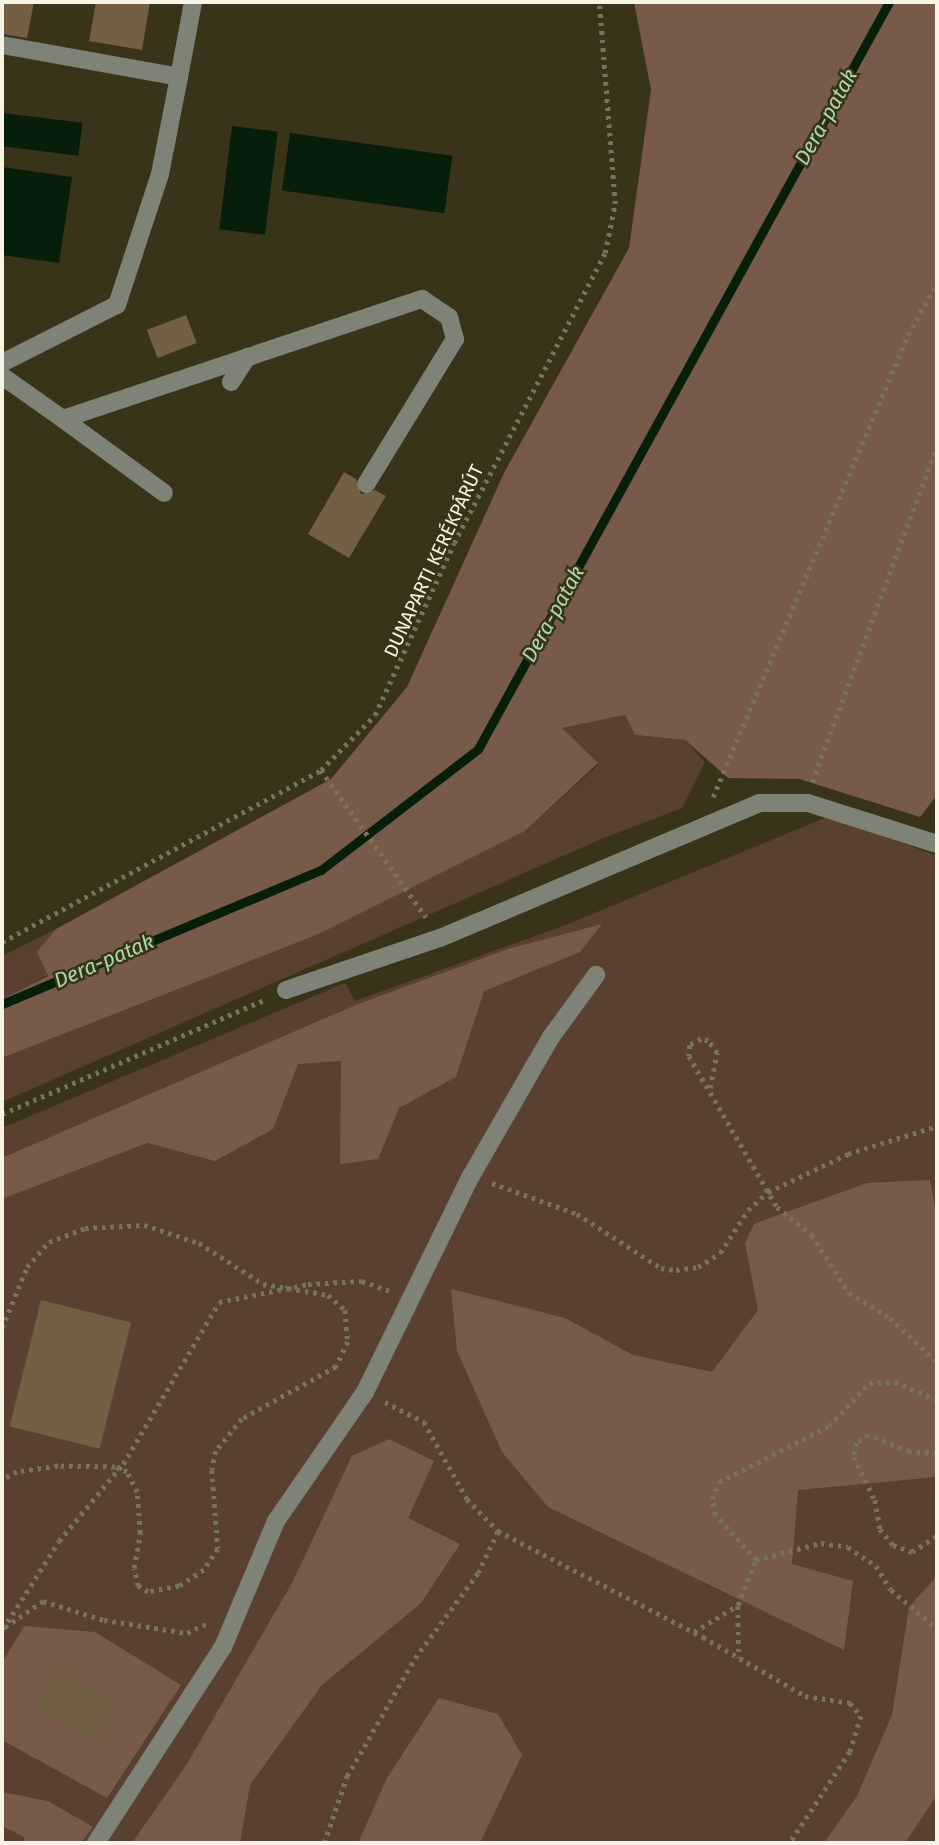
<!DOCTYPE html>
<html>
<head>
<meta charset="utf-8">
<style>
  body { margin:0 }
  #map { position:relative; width:939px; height:1845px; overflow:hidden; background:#383319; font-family:"Fira Sans",sans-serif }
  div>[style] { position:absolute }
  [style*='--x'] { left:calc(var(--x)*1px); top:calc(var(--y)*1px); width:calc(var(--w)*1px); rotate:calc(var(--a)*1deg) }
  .green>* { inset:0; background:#594031 }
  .forest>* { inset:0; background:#775a49 }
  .water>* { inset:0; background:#071e0a; transform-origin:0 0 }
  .stream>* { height:9px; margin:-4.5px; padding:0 4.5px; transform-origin:4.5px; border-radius:4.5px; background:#071e0a }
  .building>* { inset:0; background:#725f44; transform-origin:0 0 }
  .path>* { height:4.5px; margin-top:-2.25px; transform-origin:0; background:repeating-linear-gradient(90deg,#77735d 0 3.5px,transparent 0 8.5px) }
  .minor>* { height:18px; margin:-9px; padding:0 9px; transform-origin:9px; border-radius:9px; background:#7f8377 }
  span { translate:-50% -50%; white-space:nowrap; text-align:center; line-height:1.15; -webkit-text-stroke:5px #383319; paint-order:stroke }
  .street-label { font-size:19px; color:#f7f4e5 }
  .water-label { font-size:21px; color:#aad8ad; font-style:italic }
  .frame { position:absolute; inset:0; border:4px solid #f7f4e5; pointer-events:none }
</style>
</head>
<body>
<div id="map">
  <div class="green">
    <i style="clip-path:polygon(625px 715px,635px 735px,685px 740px,705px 762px,682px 808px,604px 838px,2px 1102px,2px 1058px,319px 934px,525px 831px,598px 765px,561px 728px)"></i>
    <i style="clip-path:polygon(832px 815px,937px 856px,937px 1843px,2px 1843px,2px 1128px,345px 983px,355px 1001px,563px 926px)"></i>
    <i style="clip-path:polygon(56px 929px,38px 952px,48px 975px,2px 999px,2px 956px)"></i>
  </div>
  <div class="forest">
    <i style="clip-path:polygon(634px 2px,937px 2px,937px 795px,920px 817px,799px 779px,728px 778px,685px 740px,635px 735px,625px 715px,562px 728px,598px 763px,525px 831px,319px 934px,2px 1058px,2px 999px,48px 976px,37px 952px,56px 929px,331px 779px,407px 687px,504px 473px,629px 248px,651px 90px)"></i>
    <i style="clip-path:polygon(602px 924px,580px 952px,484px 991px,456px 1077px,399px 1108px,378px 1159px,340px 1164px,341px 1061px,298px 1064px,273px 1129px,215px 1161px,147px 1143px,2px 1199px,2px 1158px,358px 1004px,508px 949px)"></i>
    <i style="clip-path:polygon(930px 1180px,937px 1218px,937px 1477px,798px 1490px,792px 1564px,853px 1581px,844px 1650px,548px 1507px,502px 1452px,457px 1351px,451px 1289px,565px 1318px,633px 1355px,712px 1372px,758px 1310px,745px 1243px,754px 1224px,867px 1183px)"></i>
    <i style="clip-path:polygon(389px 1439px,434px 1461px,408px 1518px,460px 1544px,421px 1603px,322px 1685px,250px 1785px,240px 1843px,132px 1843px,187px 1764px,292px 1583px,352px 1456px)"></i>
    <i style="clip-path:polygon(937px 1576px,937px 1795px,905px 1843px,824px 1843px,857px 1796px,892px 1715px,909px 1607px)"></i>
    <i style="clip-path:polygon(24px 1626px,95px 1632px,181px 1685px,107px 1798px,2px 1740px,2px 1663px)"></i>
    <i style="clip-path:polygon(439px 1698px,498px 1714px,522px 1755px,480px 1843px,358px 1843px,387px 1778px)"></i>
    <i style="clip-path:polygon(2px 1792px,48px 1801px,93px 1827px,81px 1843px,24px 1843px,24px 1837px,2px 1826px)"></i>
  </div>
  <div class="water">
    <i style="left:2px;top:113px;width:81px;height:33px;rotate:7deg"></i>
    <i style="left:232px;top:126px;width:46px;height:104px;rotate:7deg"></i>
    <i style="left:290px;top:133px;width:164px;height:58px;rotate:8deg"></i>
    <i style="clip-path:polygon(2px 167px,72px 177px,59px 263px,2px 255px)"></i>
  </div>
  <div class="stream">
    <i style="--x:2;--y:1004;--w:346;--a:-22.8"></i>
    <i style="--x:321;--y:870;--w:198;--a:-37.6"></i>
    <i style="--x:478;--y:749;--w:853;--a:-61.18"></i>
  </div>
  <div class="building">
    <i style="clip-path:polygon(2px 2px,34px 2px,27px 38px,2px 34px)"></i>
    <i style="clip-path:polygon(96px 2px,150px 2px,142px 50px,89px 41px)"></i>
    <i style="left:186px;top:315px;width:30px;height:42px;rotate:69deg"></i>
    <i style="clip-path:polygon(344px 472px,356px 479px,361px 494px,375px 490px,386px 496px,349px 558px,308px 534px)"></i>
    <i style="left:41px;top:1300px;width:93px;height:130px;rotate:14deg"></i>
    <i style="left:58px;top:1668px;width:70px;height:44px;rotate:32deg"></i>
  </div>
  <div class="path">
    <i style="--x:321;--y:770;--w:181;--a:54.5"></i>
    <i style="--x:812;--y:782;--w:359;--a:-69.6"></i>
    <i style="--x:713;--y:797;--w:501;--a:-67.12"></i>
    <i style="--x:908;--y:335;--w:60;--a:-61.3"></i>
    <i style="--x:2;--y:942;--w:362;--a:-28.3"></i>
    <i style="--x:321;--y:770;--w:77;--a:-45.5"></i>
    <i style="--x:375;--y:715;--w:189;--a:-65.3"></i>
    <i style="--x:454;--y:543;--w:327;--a:-62.5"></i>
    <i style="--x:605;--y:253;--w:50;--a:-78.5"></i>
    <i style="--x:615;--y:204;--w:203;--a:-94.5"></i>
    <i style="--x:710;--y:1088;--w:36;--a:-79"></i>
    <i style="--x:717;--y:1053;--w:15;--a:-127"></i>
    <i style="--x:708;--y:1041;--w:7;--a:-164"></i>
    <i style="--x:701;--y:1039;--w:13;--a:151"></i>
    <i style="--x:690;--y:1045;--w:11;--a:95"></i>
    <i style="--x:689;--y:1056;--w:175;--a:59.8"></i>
    <i style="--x:777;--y:1207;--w:45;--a:38.7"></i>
    <i style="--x:812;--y:1235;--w:69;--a:57.5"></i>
    <i style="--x:849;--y:1293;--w:48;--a:31.4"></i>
    <i style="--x:890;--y:1318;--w:64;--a:43.1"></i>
    <i style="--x:2;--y:1114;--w:288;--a:-23.5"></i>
    <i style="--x:492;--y:1183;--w:90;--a:20"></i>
    <i style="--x:577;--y:1214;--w:100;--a:32.7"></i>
    <i style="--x:661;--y:1268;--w:15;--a:8"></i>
    <i style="--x:676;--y:1270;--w:22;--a:-8"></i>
    <i style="--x:698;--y:1267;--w:26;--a:-32"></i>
    <i style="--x:720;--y:1253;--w:51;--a:-56.9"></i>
    <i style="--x:748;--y:1210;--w:27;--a:-42"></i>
    <i style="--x:768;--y:1192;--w:89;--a:-25.4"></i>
    <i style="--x:848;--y:1154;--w:93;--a:-17.5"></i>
    <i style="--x:2;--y:1328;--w:66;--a:-67.7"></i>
    <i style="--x:27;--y:1267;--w:33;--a:-49"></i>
    <i style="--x:49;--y:1242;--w:39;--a:-21"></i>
    <i style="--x:85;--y:1228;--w:59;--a:-2.9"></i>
    <i style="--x:144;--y:1225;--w:58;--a:18.1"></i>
    <i style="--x:199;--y:1243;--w:76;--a:32.6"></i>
    <i style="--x:263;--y:1284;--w:66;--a:9.6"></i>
    <i style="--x:328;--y:1295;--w:23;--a:41"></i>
    <i style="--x:345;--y:1310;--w:32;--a:85"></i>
    <i style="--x:348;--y:1342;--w:28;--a:116"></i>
    <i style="--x:336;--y:1367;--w:107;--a:151"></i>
    <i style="--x:242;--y:1419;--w:41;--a:129.1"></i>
    <i style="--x:216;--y:1451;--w:19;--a:102"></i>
    <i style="--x:212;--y:1470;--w:79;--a:85.7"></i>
    <i style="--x:218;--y:1549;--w:25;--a:124"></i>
    <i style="--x:204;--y:1570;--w:30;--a:147"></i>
    <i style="--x:179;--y:1586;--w:32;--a:169"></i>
    <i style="--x:148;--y:1592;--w:12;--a:-149"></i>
    <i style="--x:138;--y:1586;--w:18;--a:-103"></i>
    <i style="--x:134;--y:1568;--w:36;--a:-80"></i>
    <i style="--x:140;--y:1533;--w:41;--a:-94.2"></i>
    <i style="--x:137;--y:1492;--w:22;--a:-117"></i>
    <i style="--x:127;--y:1472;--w:13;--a:-157"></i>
    <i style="--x:115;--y:1467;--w:57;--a:-179"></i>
    <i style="--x:58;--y:1466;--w:41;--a:171.7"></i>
    <i style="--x:17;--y:1472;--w:17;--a:152"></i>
    <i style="--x:385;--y:1402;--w:44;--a:27.1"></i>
    <i style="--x:424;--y:1422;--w:88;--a:60.8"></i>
    <i style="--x:467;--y:1499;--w:45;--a:45.9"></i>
    <i style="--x:498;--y:1531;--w:231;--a:27.3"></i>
    <i style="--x:703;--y:1637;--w:118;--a:30"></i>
    <i style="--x:805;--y:1696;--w:46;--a:8.8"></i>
    <i style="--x:850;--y:1703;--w:17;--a:50"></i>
    <i style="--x:861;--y:1716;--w:38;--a:107"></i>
    <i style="--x:850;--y:1752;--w:109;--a:123.4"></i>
    <i style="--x:937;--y:1453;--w:28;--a:-178"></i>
    <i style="--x:909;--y:1452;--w:44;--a:-157.5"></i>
    <i style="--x:868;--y:1435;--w:14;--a:144"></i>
    <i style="--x:857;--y:1443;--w:14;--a:102"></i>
    <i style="--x:854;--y:1457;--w:48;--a:64"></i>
    <i style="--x:875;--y:1500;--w:29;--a:80"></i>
    <i style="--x:880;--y:1529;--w:21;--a:51"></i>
    <i style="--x:893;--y:1545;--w:20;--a:20"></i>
    <i style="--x:912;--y:1552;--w:30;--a:-33"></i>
    <i style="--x:756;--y:1560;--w:61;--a:-132.3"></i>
    <i style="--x:715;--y:1515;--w:16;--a:-101"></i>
    <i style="--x:712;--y:1499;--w:18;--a:-68"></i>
    <i style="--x:719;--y:1482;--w:123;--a:-27"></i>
    <i style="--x:829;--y:1426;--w:59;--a:-47.1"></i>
    <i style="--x:869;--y:1383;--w:26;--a:-2"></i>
    <i style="--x:895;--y:1382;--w:46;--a:23.2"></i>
    <i style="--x:738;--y:1606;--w:52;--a:88.9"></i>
    <i style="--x:5;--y:1627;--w:46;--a:-34.4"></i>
    <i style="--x:43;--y:1601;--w:64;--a:17.3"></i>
    <i style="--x:104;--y:1620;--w:84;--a:8.9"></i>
    <i style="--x:187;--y:1633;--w:21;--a:-25"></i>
    <i style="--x:3;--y:1629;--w:104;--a:-57.5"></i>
    <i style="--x:59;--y:1541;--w:100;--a:-50.3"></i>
    <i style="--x:123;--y:1464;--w:188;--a:-59.3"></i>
    <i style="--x:219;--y:1302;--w:91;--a:-11.4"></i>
    <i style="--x:308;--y:1284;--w:54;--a:-3.2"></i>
    <i style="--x:362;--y:1281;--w:30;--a:20"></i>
    <i style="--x:694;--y:1632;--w:52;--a:-31.5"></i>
    <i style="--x:738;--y:1605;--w:48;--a:-68.2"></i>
    <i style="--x:756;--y:1560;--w:67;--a:-14.7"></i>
    <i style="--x:821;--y:1543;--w:27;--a:8"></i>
    <i style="--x:848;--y:1547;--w:34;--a:34"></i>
    <i style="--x:876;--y:1566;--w:28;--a:58"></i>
    <i style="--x:891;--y:1590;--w:60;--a:39.6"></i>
    <i style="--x:324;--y:1843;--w:71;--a:-71.1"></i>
    <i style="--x:347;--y:1776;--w:136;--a:-60"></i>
    <i style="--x:415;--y:1658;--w:106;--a:-53.5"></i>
    <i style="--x:478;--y:1573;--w:47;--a:-64.5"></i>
  </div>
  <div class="minor">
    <i style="--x:2;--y:45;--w:180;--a:10.2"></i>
    <i style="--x:179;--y:77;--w:76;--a:-79.4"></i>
    <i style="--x:2;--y:363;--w:129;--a:-26.8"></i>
    <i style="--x:117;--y:305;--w:138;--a:-71.8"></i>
    <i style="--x:160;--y:174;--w:99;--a:-78.9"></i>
    <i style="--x:2;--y:376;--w:75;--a:35.2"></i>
    <i style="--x:63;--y:419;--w:379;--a:-18.5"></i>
    <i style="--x:422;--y:299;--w:32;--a:34"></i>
    <i style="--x:449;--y:317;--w:23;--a:75"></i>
    <i style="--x:455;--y:339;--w:170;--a:121.5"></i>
    <i style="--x:231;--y:382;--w:30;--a:-57"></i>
    <i style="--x:63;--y:419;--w:125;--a:36.2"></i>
    <i style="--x:286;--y:990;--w:163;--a:-18.7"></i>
    <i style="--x:440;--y:938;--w:346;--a:-22.9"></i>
    <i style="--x:759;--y:803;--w:49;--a:0"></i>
    <i style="--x:808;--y:803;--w:135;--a:17.6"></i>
    <i style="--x:96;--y:1843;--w:234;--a:-57.1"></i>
    <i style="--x:223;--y:1647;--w:137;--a:-67.2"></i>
    <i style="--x:276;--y:1521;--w:157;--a:-55.4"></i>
    <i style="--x:365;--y:1392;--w:241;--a:-63.9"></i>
    <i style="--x:471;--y:1176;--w:160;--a:-60.1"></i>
    <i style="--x:551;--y:1037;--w:77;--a:-54"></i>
  </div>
  <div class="street-label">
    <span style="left:434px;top:561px;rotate:-65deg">DUNAPARTI KERÉKPÁRÚT</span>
  </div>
  <div class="water-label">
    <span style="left:826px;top:117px;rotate:-61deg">Dera-patak</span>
    <span style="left:553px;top:614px;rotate:-61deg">Dera-patak</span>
    <span style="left:104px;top:961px;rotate:-23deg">Dera-patak</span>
  </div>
  <div class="frame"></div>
</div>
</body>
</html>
